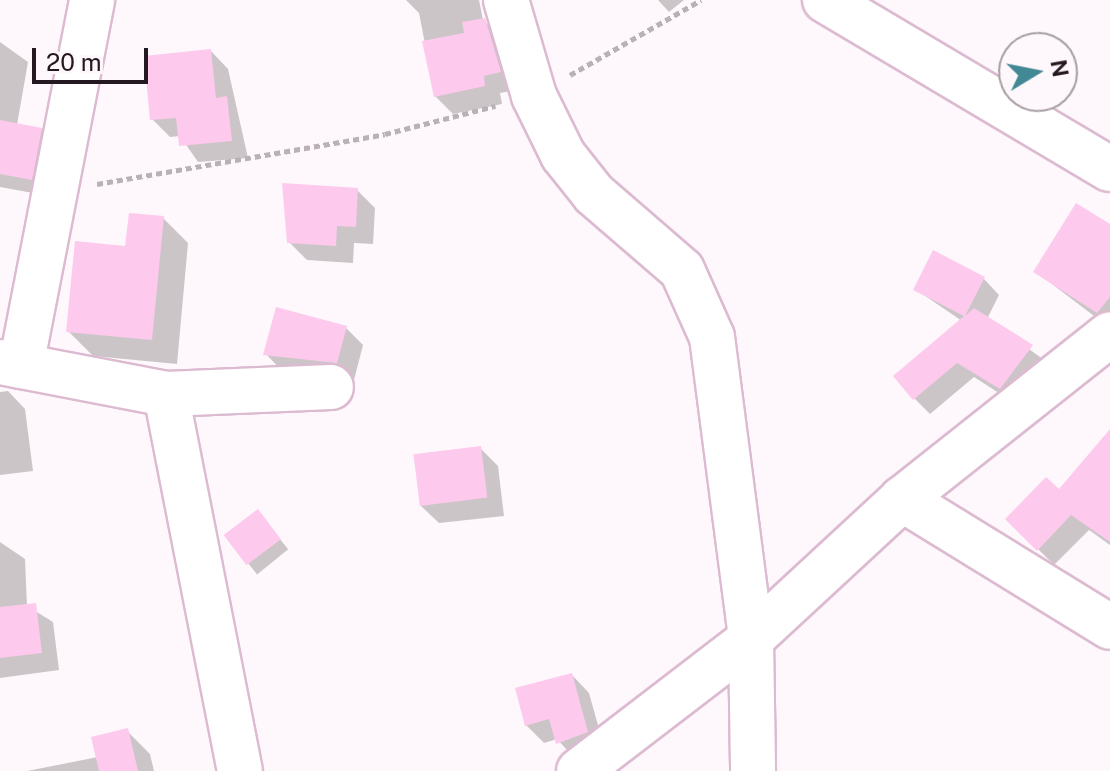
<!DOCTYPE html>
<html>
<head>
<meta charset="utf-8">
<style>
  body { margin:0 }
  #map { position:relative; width:1110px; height:771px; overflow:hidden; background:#fef7fb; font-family:"Public Sans",sans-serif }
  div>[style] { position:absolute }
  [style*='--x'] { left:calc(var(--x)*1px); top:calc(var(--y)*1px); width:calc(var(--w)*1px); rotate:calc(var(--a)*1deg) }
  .shadow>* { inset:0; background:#0003; transform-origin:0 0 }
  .building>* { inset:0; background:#fdc9ec; transform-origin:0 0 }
  .path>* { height:5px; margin-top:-2.5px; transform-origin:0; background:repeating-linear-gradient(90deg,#bab1b7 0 6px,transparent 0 10px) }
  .roads { filter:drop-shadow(2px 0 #dcbbd1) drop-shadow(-2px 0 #dcbbd1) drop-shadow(0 2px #dcbbd1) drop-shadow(0 -2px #dcbbd1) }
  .street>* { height:44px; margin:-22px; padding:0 22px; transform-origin:22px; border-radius:22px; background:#fff }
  span { translate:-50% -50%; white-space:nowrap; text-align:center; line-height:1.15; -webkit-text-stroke:7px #fef7fb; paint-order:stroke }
  .north { position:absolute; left:998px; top:32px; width:80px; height:80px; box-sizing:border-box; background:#fef7fb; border:2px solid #a79ea4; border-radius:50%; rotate:80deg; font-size:22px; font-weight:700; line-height:32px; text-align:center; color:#251921 }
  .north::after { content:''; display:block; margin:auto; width:28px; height:36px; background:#438895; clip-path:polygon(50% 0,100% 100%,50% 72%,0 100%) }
  .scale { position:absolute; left:32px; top:48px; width:116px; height:36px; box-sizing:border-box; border:4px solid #251921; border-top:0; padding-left:10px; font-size:24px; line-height:28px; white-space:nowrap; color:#251921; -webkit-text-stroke:6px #fef7fb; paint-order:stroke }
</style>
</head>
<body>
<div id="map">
  <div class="shadow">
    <i style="clip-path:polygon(406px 0,479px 0,483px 20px,502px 38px,517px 90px,500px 93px,502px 104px,453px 114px,435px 96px,419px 13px)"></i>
    <i style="clip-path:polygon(658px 0,684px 0,669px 12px)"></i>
    <i style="clip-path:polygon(0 42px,28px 62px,17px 125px,41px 129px,59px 147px,49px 196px,0 187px)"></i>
    <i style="clip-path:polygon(211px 51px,228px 69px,248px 158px,198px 162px,180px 136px,170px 137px,152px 119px)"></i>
    <i style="clip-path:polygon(357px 190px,375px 208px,373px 244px,354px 243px,353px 263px,307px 260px,289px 242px)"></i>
    <i style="clip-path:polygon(163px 218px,188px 243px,177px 364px,93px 356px,68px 331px,127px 248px)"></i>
    <i style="clip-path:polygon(1110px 229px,1110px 328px,1036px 272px)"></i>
    <i style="clip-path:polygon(984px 279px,999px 295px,987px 319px,1047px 362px,1016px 404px,974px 377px,930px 414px,914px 398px,962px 321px,915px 289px)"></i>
    <i style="clip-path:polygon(346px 328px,363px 345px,354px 380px,283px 372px,266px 354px)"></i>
    <i style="clip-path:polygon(8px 391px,25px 409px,33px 471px,0 475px,0 392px)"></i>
    <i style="clip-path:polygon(1110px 432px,1110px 545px,1089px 530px,1054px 565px,1008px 519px,1059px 491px)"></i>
    <i style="clip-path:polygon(480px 448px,498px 466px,504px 516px,439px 523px,421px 506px)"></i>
    <i style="left:258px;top:512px;width:48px;height:40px;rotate:51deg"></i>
    <i style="clip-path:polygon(0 542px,25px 559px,27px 606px,53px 622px,59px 670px,0 678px)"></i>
    <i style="clip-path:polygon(572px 675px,589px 693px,605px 750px,576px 760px,557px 739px,544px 743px,526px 725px)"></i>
    <i style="clip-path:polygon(127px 731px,150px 754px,154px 771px,27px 771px,98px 757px)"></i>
  </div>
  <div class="building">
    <i style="clip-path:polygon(485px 18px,501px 72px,484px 76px,485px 86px,434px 97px,422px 41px,464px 33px,462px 22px)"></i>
    <i style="clip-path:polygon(211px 49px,216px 98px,227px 96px,232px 141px,179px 146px,176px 118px,150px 120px,144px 56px)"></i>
    <i style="clip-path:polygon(0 120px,42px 128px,32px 180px,0 174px)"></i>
    <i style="clip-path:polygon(282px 183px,358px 188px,356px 227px,337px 226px,336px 246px,287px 243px)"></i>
    <i style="clip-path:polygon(1076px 203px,1110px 224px,1110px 297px,1097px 313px,1033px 272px)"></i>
    <i style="clip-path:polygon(129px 213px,164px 216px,152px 340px,66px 332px,75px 241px,125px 246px)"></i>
    <i style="clip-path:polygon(933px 250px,985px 277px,965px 316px,974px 308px,1033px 345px,1000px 389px,957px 363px,913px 400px,893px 376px,964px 316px,913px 290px)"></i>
    <i style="clip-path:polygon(276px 307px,347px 326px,337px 363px,263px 355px)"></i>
    <i style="clip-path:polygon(1110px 429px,1110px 542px,1071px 515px,1037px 551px,1005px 519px,1046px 477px,1059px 489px)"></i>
    <i style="left:481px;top:446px;width:52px;height:68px;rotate:83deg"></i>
    <i style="left:258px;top:509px;width:38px;height:43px;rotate:53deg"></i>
    <i style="clip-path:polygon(36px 603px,42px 653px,0 658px,0 607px)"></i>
    <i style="clip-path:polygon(572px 673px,588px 732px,556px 744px,549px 719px,525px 726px,515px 688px)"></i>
    <i style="clip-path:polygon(128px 728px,138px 771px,99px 771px,91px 737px)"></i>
  </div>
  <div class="path">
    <i style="--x:570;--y:75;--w:151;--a:-29.8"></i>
    <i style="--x:97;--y:184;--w:292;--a:-9.8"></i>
    <i style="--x:385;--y:134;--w:114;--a:-14.3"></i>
  </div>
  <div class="roads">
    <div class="street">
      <i style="--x:506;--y:0;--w:100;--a:73.7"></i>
      <i style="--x:534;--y:96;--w:66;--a:63.8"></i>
      <i style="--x:563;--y:155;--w:50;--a:51.5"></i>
      <i style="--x:594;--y:194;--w:116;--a:40.8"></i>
      <i style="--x:682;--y:270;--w:73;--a:65.9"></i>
      <i style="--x:712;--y:337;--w:305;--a:82.6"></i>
      <i style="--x:751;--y:639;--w:132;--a:89.1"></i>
      <i style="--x:825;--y:0;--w:331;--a:30.7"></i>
      <i style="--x:0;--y:362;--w:169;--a:10.9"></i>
      <i style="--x:166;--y:394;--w:165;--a:-2.4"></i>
      <i style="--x:21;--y:366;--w:373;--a:-79"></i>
      <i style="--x:166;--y:394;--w:384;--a:78.9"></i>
      <i style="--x:902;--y:499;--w:244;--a:31.6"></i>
      <i style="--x:579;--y:771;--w:217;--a:-37.5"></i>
      <i style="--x:751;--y:639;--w:206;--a:-42.8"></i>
      <i style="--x:902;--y:499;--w:265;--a:-38.4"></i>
    </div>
  </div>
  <div class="north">N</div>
  <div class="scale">20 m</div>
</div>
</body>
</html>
